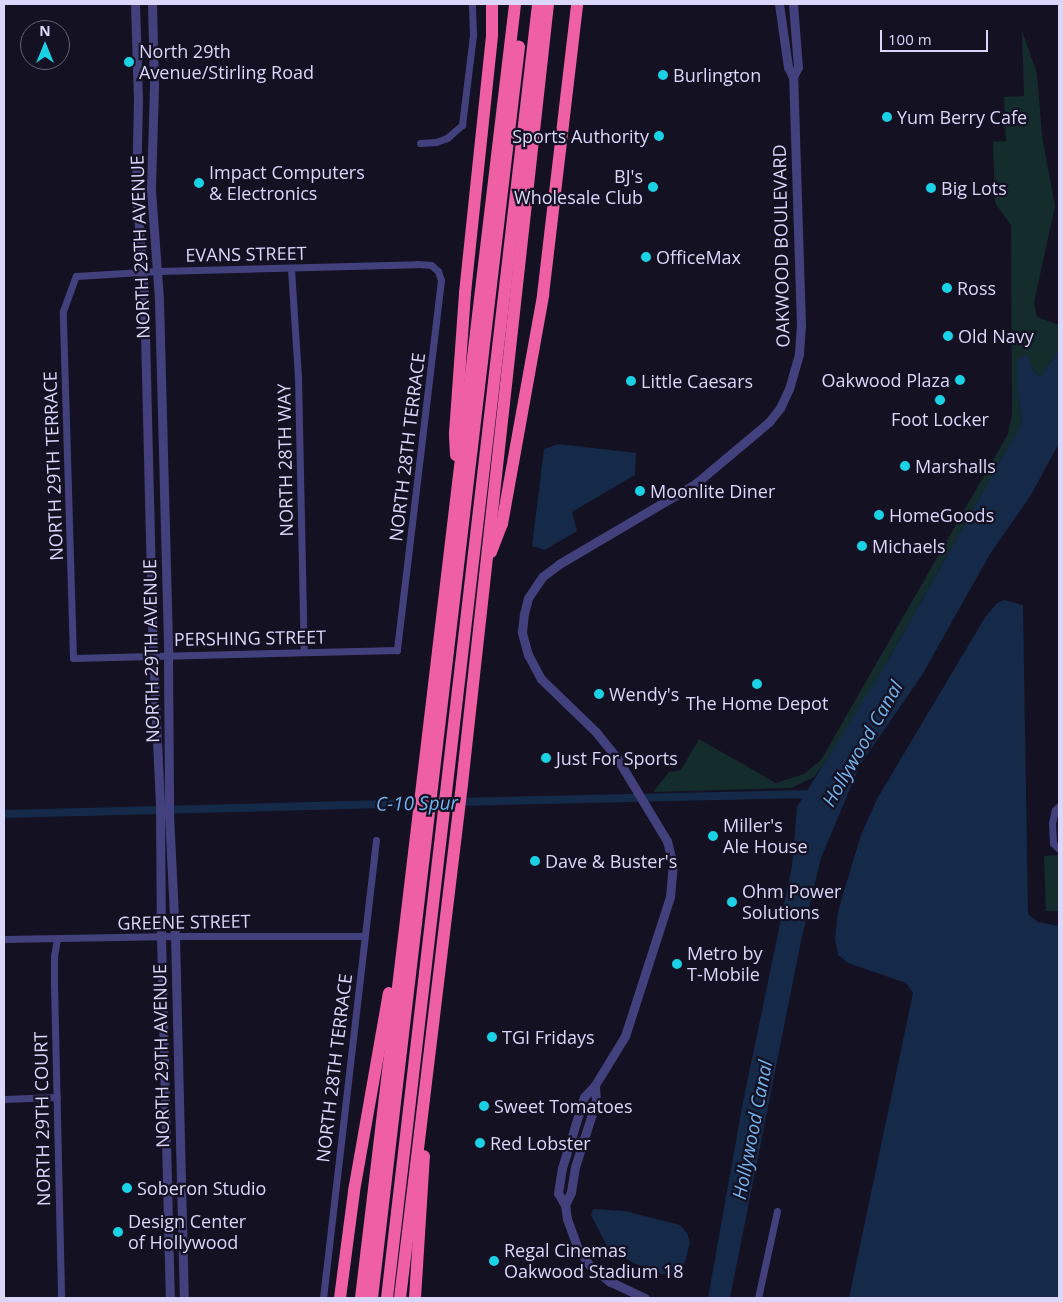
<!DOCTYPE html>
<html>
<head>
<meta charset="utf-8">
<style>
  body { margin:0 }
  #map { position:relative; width:1063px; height:1302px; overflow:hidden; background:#141123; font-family:"Open Sans",sans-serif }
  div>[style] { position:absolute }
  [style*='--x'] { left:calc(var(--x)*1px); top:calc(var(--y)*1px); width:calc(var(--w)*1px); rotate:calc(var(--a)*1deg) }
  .green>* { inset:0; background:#142c2b }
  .water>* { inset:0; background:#152948 }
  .canal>* { height:8px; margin:-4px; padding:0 4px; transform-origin:4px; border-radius:4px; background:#152948 }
  .minor>* { height:7px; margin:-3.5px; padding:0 3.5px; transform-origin:3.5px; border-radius:3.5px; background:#43417d }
  .tertiary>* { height:9px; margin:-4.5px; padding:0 4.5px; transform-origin:4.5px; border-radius:4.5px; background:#43417d }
  .motorway>* { height:12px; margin:-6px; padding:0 6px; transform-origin:6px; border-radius:6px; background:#ee5fa4 }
  .dots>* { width:14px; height:14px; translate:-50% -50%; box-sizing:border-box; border:2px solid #141123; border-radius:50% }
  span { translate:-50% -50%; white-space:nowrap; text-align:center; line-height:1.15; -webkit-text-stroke:4.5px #141123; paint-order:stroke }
  .poi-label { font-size:18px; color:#dbd7fb }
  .left { translate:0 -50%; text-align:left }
  .right { translate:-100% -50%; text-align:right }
  .street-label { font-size:18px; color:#dbd7fb }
  .water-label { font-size:19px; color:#70b5f0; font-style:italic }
  .frame { position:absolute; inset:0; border:5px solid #dbd7fb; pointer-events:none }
  .north { position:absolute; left:20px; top:20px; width:50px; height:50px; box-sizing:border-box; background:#141123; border:1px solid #646079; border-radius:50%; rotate:0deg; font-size:14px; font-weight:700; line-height:20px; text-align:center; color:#dbd7fb }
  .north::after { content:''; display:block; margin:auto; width:18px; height:22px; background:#19d2e5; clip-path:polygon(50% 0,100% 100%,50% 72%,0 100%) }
  .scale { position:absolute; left:880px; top:30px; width:108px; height:22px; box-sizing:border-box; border:2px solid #dbd7fb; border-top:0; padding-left:6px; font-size:15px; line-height:18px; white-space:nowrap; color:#dbd7fb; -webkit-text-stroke:4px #141123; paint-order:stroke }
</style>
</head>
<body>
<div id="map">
  <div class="green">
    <i style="clip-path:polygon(1022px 31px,1037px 73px,1042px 136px,1055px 206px,1034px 303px,1037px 317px,1059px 325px,1059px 350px,1040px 377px,1033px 371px,1028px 356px,1017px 388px,1022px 422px,887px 662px,835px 749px,814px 777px,791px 788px,653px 792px,669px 772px,681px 770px,699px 739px,776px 783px,804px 774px,821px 760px,1008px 434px,1012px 413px,1011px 225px,995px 203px,993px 142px,1006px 141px,1004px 97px,1024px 96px)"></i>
    <i style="clip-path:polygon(1059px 855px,1059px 911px,1046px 911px,1044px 856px)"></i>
  </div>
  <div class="water">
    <i style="clip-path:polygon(1059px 350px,1059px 443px,1031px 495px,990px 554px,922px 675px,860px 765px,821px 858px,801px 941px,730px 1298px,708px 1298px,742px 1107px,792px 866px,797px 807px,887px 662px,1022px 422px,1017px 388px,1018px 358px,1028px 355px,1033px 371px,1040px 377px)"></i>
    <i style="clip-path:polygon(558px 444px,636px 453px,635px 475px,572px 512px,577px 531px,545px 550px,532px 546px,544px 449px)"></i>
    <i style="clip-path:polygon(1004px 600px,1023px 605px,1028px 914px,1038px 922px,1059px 926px,1059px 1298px,849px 1298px,913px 993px,906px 983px,848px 963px,838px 955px,835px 938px,838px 911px,861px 835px,877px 799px,984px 619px,997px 603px)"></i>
    <i style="clip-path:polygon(593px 1209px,625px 1211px,680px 1225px,687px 1233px,690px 1242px,685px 1262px,679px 1270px,672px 1274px,661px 1274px,634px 1263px,608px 1248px,591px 1215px)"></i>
  </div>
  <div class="canal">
    <i style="--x:458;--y:802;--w:356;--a:-1.3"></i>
    <i style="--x:4;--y:814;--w:420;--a:-1.5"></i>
  </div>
  <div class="minor">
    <i style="--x:420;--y:143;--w:16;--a:-4"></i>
    <i style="--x:436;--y:142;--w:12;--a:-20"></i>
    <i style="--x:447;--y:138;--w:20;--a:-41"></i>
    <i style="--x:462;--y:125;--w:91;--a:-83"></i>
    <i style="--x:473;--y:35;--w:31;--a:-92"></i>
    <i style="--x:417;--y:264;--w:14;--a:4"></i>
    <i style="--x:431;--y:265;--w:9;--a:41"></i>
    <i style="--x:438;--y:271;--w:9;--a:72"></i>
    <i style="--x:441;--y:280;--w:373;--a:96.8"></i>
    <i style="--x:397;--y:650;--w:324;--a:178.6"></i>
    <i style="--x:73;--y:658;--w:347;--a:-91.7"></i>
    <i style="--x:63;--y:311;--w:37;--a:-70"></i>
    <i style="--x:76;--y:276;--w:82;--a:-3.5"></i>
    <i style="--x:158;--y:271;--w:259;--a:-1.5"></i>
    <i style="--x:291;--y:269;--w:108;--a:86.3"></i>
    <i style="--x:298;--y:377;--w:275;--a:88.8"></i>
    <i style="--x:1059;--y:806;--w:6;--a:135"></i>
    <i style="--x:1055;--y:810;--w:13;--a:103"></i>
    <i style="--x:1052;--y:823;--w:20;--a:87"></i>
    <i style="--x:1053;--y:843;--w:8;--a:45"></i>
    <i style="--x:4;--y:939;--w:171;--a:-1"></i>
    <i style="--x:175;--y:936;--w:189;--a:0"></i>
    <i style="--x:57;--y:939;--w:17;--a:100"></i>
    <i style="--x:54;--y:956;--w:28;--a:90"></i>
    <i style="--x:54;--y:984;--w:314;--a:88.7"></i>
    <i style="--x:4;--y:1099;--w:53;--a:-2.2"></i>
    <i style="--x:323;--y:1298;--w:461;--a:-83.4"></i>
    <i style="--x:758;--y:1298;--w:89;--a:-77.7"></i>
  </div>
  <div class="tertiary">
    <i style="--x:135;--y:4;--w:96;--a:88.2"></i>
    <i style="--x:138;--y:100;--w:89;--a:91.3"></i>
    <i style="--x:136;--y:189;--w:104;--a:85.6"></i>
    <i style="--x:144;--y:293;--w:363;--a:88.6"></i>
    <i style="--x:153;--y:656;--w:148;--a:87.3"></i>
    <i style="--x:160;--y:804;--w:132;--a:89.6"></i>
    <i style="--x:161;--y:936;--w:362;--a:88.6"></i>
    <i style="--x:152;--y:4;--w:82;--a:88.6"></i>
    <i style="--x:154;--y:86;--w:104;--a:91.7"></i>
    <i style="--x:151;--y:190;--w:110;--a:85.8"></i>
    <i style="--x:159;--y:300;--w:355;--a:88.5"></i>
    <i style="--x:168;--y:655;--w:159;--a:89.6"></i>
    <i style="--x:169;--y:814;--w:122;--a:87.2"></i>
    <i style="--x:175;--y:936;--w:362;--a:88.6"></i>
    <i style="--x:793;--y:4;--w:63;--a:85.5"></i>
    <i style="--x:798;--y:67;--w:11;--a:117"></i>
    <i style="--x:565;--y:1205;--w:14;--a:-65"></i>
    <i style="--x:571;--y:1192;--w:25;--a:-81"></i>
    <i style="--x:575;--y:1167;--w:69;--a:-72.3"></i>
    <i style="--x:596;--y:1101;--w:16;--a:-94"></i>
    <i style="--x:645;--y:1298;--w:38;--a:-155"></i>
    <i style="--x:610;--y:1282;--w:26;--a:-141"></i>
    <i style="--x:590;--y:1266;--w:21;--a:-125"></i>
    <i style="--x:578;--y:1249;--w:32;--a:-110"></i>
    <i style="--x:567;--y:1219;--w:14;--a:-98"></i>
    <i style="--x:565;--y:1205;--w:14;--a:-120"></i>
    <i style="--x:558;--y:1193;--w:25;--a:-81"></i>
    <i style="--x:562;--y:1168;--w:74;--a:-72.8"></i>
    <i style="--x:584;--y:1097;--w:16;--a:-47"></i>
    <i style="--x:595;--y:1085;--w:57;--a:-58.5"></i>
    <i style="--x:625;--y:1036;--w:146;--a:-72.1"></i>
    <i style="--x:670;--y:897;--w:32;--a:-85"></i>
    <i style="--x:673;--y:865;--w:25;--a:-104"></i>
    <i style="--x:667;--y:841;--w:97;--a:-121.1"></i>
    <i style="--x:617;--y:758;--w:32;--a:-129"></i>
    <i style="--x:597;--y:733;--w:78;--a:-136"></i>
    <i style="--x:541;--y:679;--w:27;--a:-118"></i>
    <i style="--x:528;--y:655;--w:24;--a:-105"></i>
    <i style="--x:522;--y:632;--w:18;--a:-84"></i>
    <i style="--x:524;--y:614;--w:16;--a:-76"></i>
    <i style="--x:528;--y:598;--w:25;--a:-56"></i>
    <i style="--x:542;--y:577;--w:21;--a:-37"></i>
    <i style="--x:559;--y:564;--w:158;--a:-30.5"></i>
    <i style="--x:695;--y:484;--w:97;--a:-40"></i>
    <i style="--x:769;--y:422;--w:18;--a:-52"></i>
    <i style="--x:780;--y:408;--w:21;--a:-65"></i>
    <i style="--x:789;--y:389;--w:37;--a:-74"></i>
    <i style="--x:799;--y:353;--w:27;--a:-86"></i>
    <i style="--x:801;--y:326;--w:249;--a:-91.8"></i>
    <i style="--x:793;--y:77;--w:11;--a:-117"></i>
    <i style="--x:788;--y:67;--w:64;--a:-98.1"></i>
  </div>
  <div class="motorway">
    <i style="--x:456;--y:455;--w:22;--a:-93"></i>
    <i style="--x:455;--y:433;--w:140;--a:-85.9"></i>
    <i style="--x:465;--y:293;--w:260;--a:-84"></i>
    <i style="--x:492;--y:34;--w:30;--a:-90"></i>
    <i style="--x:491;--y:552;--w:30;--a:-69"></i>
    <i style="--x:502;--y:524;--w:233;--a:-79.8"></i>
    <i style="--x:543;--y:295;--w:293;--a:-83.3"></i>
    <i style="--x:340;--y:1298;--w:108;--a:-82.5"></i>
    <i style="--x:354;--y:1191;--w:201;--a:-80"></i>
    <i style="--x:361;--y:1298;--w:1303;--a:-83.21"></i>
    <i style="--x:372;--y:1298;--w:1260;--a:-83.3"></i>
    <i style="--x:387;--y:1298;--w:1303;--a:-83.34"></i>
    <i style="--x:400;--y:1298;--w:518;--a:-83.12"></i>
    <i style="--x:462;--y:784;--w:785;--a:-83.71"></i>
    <i style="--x:415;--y:1298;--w:142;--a:-86.4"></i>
  </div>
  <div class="dots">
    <i style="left:129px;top:62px;background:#19d2e5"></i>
    <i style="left:663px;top:75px;background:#19d2e5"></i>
    <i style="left:887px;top:117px;background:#19d2e5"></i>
    <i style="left:659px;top:136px;background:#19d2e5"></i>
    <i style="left:199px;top:183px;background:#19d2e5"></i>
    <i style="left:653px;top:187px;background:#19d2e5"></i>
    <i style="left:931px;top:188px;background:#19d2e5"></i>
    <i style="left:646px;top:257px;background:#19d2e5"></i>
    <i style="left:947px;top:288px;background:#19d2e5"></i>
    <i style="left:948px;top:336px;background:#19d2e5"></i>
    <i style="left:960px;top:380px;background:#19d2e5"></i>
    <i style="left:631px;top:381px;background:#19d2e5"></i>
    <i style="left:940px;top:400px;background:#19d2e5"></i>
    <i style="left:905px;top:466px;background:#19d2e5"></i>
    <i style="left:640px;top:491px;background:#19d2e5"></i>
    <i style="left:879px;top:515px;background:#19d2e5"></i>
    <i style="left:862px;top:546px;background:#19d2e5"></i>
    <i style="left:757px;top:684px;background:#19d2e5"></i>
    <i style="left:599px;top:694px;background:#19d2e5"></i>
    <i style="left:546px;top:758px;background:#19d2e5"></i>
    <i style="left:713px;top:836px;background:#19d2e5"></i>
    <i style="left:535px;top:861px;background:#19d2e5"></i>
    <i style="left:732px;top:902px;background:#19d2e5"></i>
    <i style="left:677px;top:964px;background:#19d2e5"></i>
    <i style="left:492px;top:1037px;background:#19d2e5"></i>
    <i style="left:484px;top:1106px;background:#19d2e5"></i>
    <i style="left:480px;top:1143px;background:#19d2e5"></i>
    <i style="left:127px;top:1188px;background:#19d2e5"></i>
    <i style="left:118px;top:1232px;background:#19d2e5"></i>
    <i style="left:494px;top:1261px;background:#19d2e5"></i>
  </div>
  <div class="poi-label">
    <span class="left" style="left:139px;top:62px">North 29th<br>Avenue/Stirling Road</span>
    <span class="left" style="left:673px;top:75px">Burlington</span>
    <span class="left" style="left:897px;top:117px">Yum Berry Cafe</span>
    <span class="right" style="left:649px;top:136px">Sports Authority</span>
    <span class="left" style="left:209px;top:183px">Impact Computers<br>&amp; Electronics</span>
    <span class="right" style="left:643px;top:187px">BJ's<br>Wholesale Club</span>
    <span class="left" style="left:941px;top:188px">Big Lots</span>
    <span class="left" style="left:656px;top:257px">OfficeMax</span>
    <span class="left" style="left:957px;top:288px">Ross</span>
    <span class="left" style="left:958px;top:336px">Old Navy</span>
    <span class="right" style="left:950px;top:380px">Oakwood Plaza</span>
    <span class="left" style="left:641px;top:381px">Little Caesars</span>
    <span style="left:940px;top:419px">Foot Locker</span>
    <span class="left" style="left:915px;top:466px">Marshalls</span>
    <span class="left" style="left:650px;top:491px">Moonlite Diner</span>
    <span class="left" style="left:889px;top:515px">HomeGoods</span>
    <span class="left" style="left:872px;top:546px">Michaels</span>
    <span class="left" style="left:609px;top:694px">Wendy's</span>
    <span style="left:757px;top:703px">The Home Depot</span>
    <span class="left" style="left:556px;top:758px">Just For Sports</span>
    <span class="left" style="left:723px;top:836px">Miller's<br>Ale House</span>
    <span class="left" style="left:545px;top:861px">Dave &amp; Buster's</span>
    <span class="left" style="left:742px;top:902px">Ohm Power<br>Solutions</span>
    <span class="left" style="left:687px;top:964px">Metro by<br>T-Mobile</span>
    <span class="left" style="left:502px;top:1037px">TGI Fridays</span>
    <span class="left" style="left:494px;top:1106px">Sweet Tomatoes</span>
    <span class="left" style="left:490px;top:1143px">Red Lobster</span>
    <span class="left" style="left:137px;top:1188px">Soberon Studio</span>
    <span class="left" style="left:128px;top:1232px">Design Center<br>of Hollywood</span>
    <span class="left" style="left:504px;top:1261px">Regal Cinemas<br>Oakwood Stadium 18</span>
  </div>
  <div class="street-label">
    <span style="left:781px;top:246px;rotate:-91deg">OAKWOOD BOULEVARD</span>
    <span style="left:140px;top:247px;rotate:-92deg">NORTH 29TH AVENUE</span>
    <span style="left:246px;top:254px;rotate:-1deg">EVANS STREET</span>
    <span style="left:407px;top:447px;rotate:-83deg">NORTH 28TH TERRACE</span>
    <span style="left:285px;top:460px;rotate:-91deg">NORTH 28TH WAY</span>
    <span style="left:53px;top:466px;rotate:-92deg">NORTH 29TH TERRACE</span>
    <span style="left:250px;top:638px;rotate:-1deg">PERSHING STREET</span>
    <span style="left:151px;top:651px;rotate:-91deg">NORTH 29TH AVENUE</span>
    <span style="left:184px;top:922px;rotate:-1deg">GREENE STREET</span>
    <span style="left:161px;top:1056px;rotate:-91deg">NORTH 29TH AVENUE</span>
    <span style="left:334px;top:1068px;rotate:-83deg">NORTH 28TH TERRACE</span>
    <span style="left:42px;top:1119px;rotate:-91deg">NORTH 29TH COURT</span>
  </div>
  <div class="water-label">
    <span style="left:863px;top:744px;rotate:-60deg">Hollywood Canal</span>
    <span style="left:417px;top:804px;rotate:-1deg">C-10 Spur</span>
    <span style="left:753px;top:1130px;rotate:-79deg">Hollywood Canal</span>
  </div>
  <div class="frame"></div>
  <div class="north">N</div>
  <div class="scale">100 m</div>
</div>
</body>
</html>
